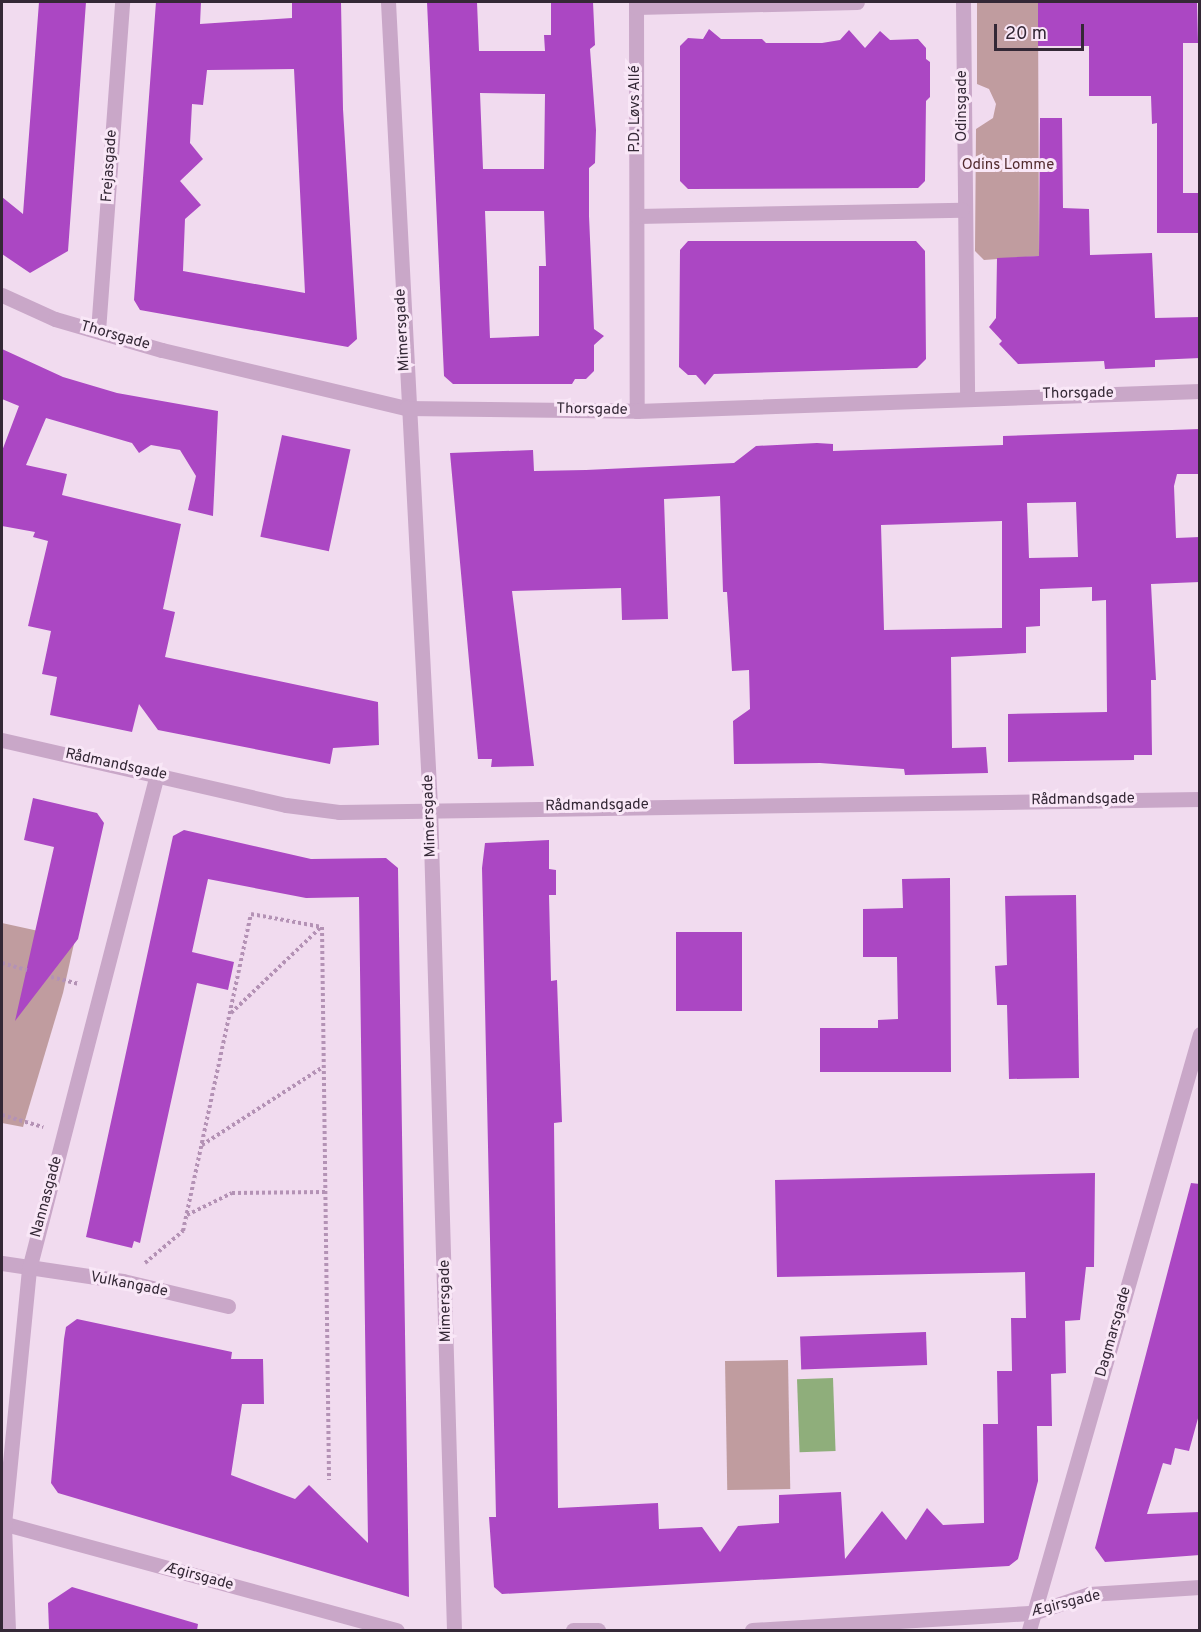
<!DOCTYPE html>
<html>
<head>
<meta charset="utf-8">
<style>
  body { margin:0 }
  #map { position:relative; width:1201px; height:1632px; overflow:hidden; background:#f1dbef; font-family:Overpass,sans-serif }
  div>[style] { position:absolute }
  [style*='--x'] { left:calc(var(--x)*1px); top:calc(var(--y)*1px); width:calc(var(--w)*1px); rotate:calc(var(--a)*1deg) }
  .green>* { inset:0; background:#c09c9f; transform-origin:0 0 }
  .water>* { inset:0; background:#8fae7b; transform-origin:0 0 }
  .building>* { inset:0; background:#ab47c3; transform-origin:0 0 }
  .path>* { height:4px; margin-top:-2px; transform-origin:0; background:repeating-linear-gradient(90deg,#b492b5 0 3px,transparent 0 6px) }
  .minor>* { height:15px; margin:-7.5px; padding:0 7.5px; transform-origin:7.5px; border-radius:7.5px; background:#c9a7c8 }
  span { translate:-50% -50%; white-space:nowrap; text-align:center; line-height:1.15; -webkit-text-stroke:6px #f9e7f7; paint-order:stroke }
  .street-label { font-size:15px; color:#342836 }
  .park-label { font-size:15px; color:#532c2f }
  .frame { position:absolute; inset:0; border:3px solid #342836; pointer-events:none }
  .scale { position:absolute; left:994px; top:24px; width:90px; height:27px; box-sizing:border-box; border:3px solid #342836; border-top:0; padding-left:8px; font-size:18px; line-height:21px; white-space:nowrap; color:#342836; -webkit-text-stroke:4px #f9e7f7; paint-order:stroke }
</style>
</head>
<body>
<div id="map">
  <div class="green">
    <i style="clip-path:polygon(977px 2px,1038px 2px,1039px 256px,984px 260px,975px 251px,976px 129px,993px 118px,996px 104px,989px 89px,977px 84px)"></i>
    <i style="clip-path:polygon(2px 923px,75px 939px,63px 993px,23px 1127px,2px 1123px)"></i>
    <i style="left:788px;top:1360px;width:129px;height:63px;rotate:89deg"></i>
  </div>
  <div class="water">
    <i style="left:833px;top:1378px;width:73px;height:36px;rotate:88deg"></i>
  </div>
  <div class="building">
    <i style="clip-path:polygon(39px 2px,86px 2px,68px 251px,30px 273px,2px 254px,2px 197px,23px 214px)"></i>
    <i style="clip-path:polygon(evenodd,156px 2px,201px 2px,200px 24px,292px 18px,292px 2px,341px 2px,343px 109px,357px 339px,348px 347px,140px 310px,134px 300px,156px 2px,294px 69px,305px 293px,183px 271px,185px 219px,201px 205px,180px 181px,203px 159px,190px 143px,192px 104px,203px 105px,207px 70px,294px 69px)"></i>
    <i style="clip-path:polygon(evenodd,427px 2px,477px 2px,479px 51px,545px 51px,544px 35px,551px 35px,551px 2px,593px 2px,595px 45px,590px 49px,596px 130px,595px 163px,589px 168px,589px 216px,594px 329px,604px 336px,594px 345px,594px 371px,586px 379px,575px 379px,572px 384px,453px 384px,444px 376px,427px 2px,480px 93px,545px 94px,544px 169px,483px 169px,480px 93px,427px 2px,485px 211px,544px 211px,546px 266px,539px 266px,539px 336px,490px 338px,485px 211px)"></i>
    <i style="clip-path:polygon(1038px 2px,1197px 2px,1198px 43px,1183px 43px,1183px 193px,1200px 193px,1200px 233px,1157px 233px,1157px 123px,1152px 124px,1151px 96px,1089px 96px,1089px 46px,1038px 46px)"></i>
    <i style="clip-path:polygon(709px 29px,721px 39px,762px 39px,766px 43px,822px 43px,840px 40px,849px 30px,865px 48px,880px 31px,890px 40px,918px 39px,926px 48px,926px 59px,930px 62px,930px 97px,926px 101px,925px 181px,918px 188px,688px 189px,680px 181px,680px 46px,688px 38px,703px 39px)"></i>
    <i style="clip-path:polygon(1040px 118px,1062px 118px,1063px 208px,1089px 209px,1090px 255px,1152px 253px,1155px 318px,1200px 317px,1200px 358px,1155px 360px,1155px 367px,1105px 369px,1104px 361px,1018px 364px,999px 344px,1002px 341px,989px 327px,996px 318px,997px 258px,1039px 256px)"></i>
    <i style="clip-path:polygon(688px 241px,916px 241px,925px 251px,926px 359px,917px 368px,714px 374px,705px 385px,696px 375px,688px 375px,679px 367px,680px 250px)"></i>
    <i style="clip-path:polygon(2px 349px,63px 377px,117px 393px,218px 411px,213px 516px,188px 510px,196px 476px,180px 450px,151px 445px,139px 453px,132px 443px,46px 418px,26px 465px,67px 474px,62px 495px,181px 524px,163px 609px,175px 612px,165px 657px,378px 702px,379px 745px,333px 748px,330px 764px,158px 730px,139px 704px,132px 732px,50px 715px,57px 677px,42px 674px,51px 631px,28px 626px,48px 541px,33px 537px,35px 532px,2px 526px,2px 451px,19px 406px,2px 399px)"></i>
    <i style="clip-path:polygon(evenodd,1200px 429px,1200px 474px,1177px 474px,1174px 486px,1176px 538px,1200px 537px,1200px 582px,1151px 584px,1156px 680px,1151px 680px,1152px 755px,1134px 755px,1134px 760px,1008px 762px,1008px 714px,1107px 712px,1106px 600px,1092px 601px,1092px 587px,1040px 589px,1040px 626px,1026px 627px,1026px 653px,951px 657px,952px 748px,986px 747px,988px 773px,905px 775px,904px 769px,820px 763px,734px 764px,733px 721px,750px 709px,749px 670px,732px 671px,727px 592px,723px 592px,720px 496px,664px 499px,668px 619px,622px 620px,621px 588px,512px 591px,534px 766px,491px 767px,492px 759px,478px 759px,450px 453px,533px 450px,534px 471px,586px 470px,734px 463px,756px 446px,817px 443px,833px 444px,833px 451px,1003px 445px,1003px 436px,1200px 429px,1076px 502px,1078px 557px,1029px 558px,1027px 503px,1076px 502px,1200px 429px,1002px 521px,1002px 628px,884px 630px,881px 525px,1002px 521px)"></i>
    <i style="left:282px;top:435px;width:70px;height:104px;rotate:12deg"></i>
    <i style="clip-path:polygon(33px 798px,97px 813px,104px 823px,78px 939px,15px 1021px,54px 847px,24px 840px)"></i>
    <i style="clip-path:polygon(184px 830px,311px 859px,386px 858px,398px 868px,409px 1597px,58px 1493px,51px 1483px,64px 1339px,66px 1327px,77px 1319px,232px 1352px,231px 1359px,263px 1359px,264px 1404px,242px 1404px,231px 1475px,295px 1499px,309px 1485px,368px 1543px,359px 897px,306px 898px,208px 879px,192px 952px,234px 962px,228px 990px,197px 983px,140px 1243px,134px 1241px,132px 1248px,86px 1237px,173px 836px)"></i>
    <i style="clip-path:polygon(549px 840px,549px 869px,556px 870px,556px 895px,549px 895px,551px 981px,557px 980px,562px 1122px,554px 1123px,558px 1508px,658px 1503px,659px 1529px,702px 1527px,720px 1552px,738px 1526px,779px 1523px,779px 1495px,841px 1492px,845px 1559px,882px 1511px,906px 1540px,927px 1508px,943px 1525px,984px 1523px,983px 1424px,998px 1424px,997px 1371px,1012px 1371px,1011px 1318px,1026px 1318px,1025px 1272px,777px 1277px,775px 1180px,1095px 1173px,1094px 1267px,1086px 1267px,1080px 1320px,1065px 1321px,1066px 1373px,1051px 1374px,1052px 1426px,1037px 1426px,1038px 1481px,1018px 1559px,1009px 1566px,502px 1594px,494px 1587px,489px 1517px,496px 1517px,482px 868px,485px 843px)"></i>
    <i style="clip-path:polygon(950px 878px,951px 1072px,820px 1072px,820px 1028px,878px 1028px,878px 1020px,898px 1019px,897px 957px,863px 957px,863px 909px,903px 908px,902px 879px)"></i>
    <i style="clip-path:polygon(1076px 895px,1079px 1078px,1009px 1079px,1007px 1005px,997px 1005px,995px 966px,1007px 965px,1005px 896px)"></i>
    <i style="left:676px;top:932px;width:66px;height:79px"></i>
    <i style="clip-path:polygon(1191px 1183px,1200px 1184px,1200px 1411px,1189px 1451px,1175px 1448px,1171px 1465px,1163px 1463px,1147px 1514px,1200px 1512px,1200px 1555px,1105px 1562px,1095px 1548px)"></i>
    <i style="left:926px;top:1332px;width:33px;height:126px;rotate:88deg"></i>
    <i style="clip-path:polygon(72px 1587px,198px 1624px,197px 1630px,49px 1630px,48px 1603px)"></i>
  </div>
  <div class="path">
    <i style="--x:2;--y:963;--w:26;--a:16"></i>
    <i style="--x:51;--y:977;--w:29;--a:14"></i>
    <i style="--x:231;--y:1013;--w:124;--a:-43.7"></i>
    <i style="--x:2;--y:1115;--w:43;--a:16.3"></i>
    <i style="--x:202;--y:1145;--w:144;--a:-32.8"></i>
    <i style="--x:187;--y:1215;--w:50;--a:-26.1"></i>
    <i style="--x:232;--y:1193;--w:93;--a:-0.6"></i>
    <i style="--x:145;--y:1263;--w:50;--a:-40.1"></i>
    <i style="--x:183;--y:1231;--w:324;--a:-77.9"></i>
    <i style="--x:251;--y:914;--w:72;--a:10.4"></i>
    <i style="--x:322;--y:927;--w:553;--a:89.27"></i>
  </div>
  <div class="minor">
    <i style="--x:388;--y:2;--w:806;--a:87.01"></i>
    <i style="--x:430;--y:807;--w:823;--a:88.33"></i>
    <i style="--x:636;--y:2;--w:409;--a:89.9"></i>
    <i style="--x:963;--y:2;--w:394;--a:89.4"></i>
    <i style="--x:636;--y:7;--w:221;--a:-1.3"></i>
    <i style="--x:637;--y:216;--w:325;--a:-1.1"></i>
    <i style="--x:2;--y:295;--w:58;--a:24.4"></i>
    <i style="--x:55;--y:319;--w:111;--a:16.2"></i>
    <i style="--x:162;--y:350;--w:251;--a:13.4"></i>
    <i style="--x:406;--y:408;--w:231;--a:0.7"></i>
    <i style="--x:637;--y:411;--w:563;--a:-2.03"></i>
    <i style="--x:98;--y:331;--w:330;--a:-85.8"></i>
    <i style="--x:2;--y:740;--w:291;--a:12.9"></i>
    <i style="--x:286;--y:805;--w:53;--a:7.5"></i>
    <i style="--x:339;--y:812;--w:861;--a:-0.87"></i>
    <i style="--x:2;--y:1263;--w:122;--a:8.5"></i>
    <i style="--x:123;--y:1281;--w:108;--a:13.4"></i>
    <i style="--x:2;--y:1523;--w:409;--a:15.2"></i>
    <i style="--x:8;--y:1630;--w:106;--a:-92.2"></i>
    <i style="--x:4;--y:1524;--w:256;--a:-84.4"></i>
    <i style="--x:29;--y:1269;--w:511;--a:-75.5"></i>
    <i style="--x:573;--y:1630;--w:25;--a:0"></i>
    <i style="--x:752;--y:1630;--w:282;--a:-3.5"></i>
    <i style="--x:1033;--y:1613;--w:59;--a:-18.7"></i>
    <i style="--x:1089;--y:1594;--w:111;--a:-3.6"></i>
    <i style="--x:1029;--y:1630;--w:620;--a:-73.99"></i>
  </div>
  <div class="street-label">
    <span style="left:963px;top:106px;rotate:-90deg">Odinsgade</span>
    <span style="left:636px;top:109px;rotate:-90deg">P.D. Løvs Allé</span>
    <span style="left:110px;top:166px;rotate:-86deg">Frejasgade</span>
    <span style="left:403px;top:330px;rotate:-93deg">Mimersgade</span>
    <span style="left:115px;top:336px;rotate:16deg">Thorsgade</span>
    <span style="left:1078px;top:394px;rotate:-1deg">Thorsgade</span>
    <span style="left:592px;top:410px;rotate:1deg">Thorsgade</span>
    <span style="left:116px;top:765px;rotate:12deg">Rådmandsgade</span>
    <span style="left:1083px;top:800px;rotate:-1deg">Rådmandsgade</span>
    <span style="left:597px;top:806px;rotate:-1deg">Rådmandsgade</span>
    <span style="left:430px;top:816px;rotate:-92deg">Mimersgade</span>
    <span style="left:47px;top:1197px;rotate:-75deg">Nannasgade</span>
    <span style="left:129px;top:1285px;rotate:11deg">Vulkangade</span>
    <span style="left:446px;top:1301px;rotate:-91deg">Mimersgade</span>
    <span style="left:1114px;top:1332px;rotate:-74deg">Dagmarsgade</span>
    <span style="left:199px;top:1577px;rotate:15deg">Ægirsgade</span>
    <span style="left:1066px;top:1604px;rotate:-14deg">Ægirsgade</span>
  </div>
  <div class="park-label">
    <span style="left:1008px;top:166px">Odins Lomme</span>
  </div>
  <div class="frame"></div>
  <div class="scale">20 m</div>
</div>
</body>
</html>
